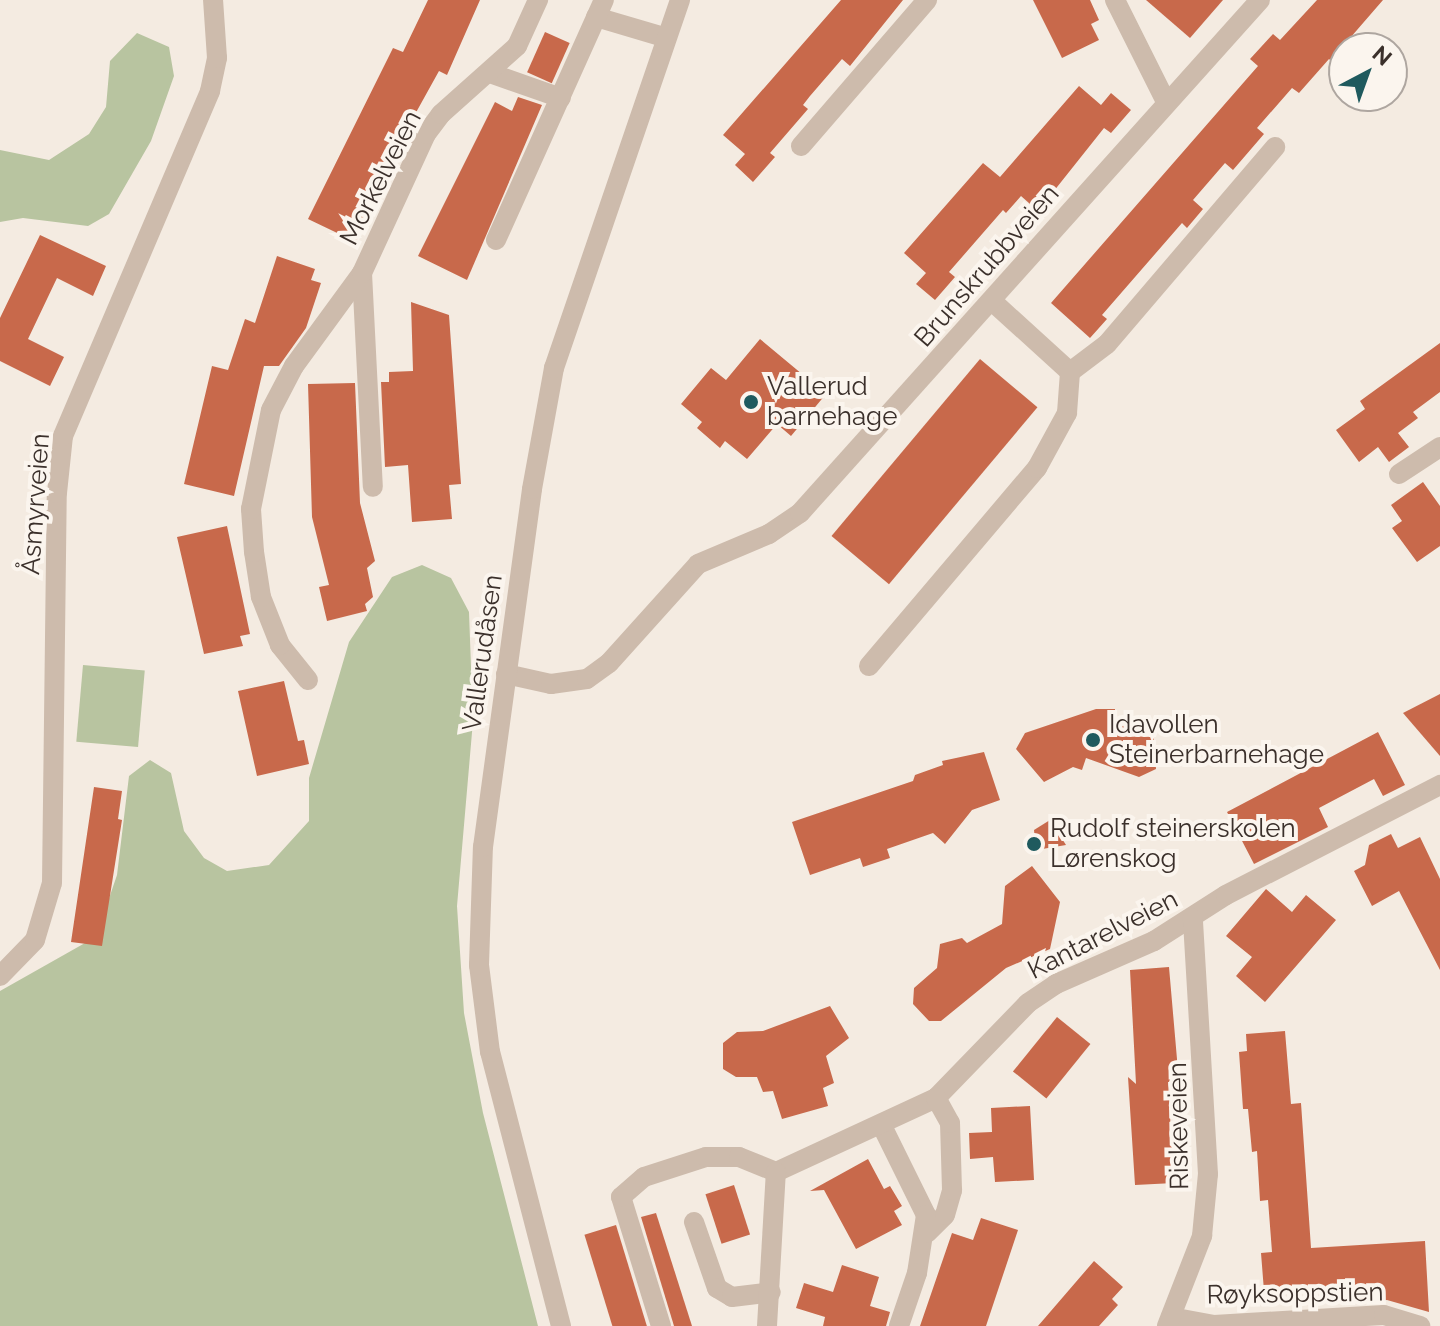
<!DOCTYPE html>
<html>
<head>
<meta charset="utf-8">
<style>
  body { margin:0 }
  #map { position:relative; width:1440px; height:1326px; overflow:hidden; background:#f4ebe1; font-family:Raleway,sans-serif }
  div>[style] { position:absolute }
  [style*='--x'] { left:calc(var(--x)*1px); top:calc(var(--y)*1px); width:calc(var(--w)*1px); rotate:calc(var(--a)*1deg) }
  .green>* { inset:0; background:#b8c4a0; transform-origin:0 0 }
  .building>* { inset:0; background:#c8694b; transform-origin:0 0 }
  .minor>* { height:20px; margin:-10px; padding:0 10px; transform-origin:10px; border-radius:10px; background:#cdbbac }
  .dots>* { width:22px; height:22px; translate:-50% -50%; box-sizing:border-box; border:4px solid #fbf5ee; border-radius:50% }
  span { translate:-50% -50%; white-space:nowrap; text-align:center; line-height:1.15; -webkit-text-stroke:8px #fbf5ee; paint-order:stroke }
  .street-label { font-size:26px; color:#3b302b }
  .poi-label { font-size:26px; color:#3b302b }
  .left { translate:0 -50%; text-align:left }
  .north { position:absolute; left:1328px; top:32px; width:80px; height:80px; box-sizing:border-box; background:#fbf5ee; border:2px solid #aea6a0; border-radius:50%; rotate:41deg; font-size:22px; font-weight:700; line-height:32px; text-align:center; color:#3b302b }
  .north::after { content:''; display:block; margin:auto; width:28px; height:36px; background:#1f5a5e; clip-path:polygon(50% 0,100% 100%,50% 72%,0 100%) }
</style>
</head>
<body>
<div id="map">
  <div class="green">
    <i style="clip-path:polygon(137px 33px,169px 47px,174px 76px,151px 141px,109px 214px,88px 226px,23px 218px,0 222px,0 150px,49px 160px,89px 134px,106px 107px,110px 61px)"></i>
    <i style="clip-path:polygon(422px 565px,451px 578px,469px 612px,473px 721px,457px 906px,464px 1013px,483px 1113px,538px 1326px,0 1326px,0 991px,85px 943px,101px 922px,117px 875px,129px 776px,150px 760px,171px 773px,184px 831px,204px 858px,227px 871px,269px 865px,309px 821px,309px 778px,349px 642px,392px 577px)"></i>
    <i style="left:83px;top:665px;width:62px;height:77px;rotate:5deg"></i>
  </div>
  <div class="building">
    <i style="clip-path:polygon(428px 0,480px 0,447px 75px,439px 71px,383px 172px,361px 217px,367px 220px,356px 242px,308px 219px,393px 48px,403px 52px)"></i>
    <i style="clip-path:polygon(841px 0,903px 0,850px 66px,842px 59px,810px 96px,803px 105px,808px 109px,770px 153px,775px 157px,753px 182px,735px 165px,745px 154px,723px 135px)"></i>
    <i style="clip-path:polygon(1033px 0,1090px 0,1099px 20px,1091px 24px,1099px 40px,1062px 58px)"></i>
    <i style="clip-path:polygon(1146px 0,1223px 0,1190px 38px)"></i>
    <i style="clip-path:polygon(1317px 0,1383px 0,1344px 45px,1344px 72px,1329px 59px,1299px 93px,1292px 88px,1257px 128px,1264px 134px,1233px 170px,1225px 163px,1193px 200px,1203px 209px,1187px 228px,1182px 223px,1102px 315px,1107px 319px,1090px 338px,1051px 303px,1258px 66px,1250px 59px,1273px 34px,1280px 40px)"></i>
    <i style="left:545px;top:32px;width:27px;height:44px;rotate:24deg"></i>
    <i style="clip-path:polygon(1079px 86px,1101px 105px,1111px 93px,1131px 110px,1111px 133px,1104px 128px,1038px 211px,1021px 196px,1006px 213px,1003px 210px,949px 272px,955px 277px,935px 300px,916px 284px,926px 273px,904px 253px,983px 163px,1000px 177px)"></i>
    <i style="clip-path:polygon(518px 97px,542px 105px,467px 280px,418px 256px,495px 102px,512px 111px)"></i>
    <i style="clip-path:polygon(40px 235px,106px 266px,93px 296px,57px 278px,28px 339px,64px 357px,50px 386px,0 361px,0 318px)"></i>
    <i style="clip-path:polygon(277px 256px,315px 269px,311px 280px,321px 283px,306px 328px,279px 366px,264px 366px,234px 496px,184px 484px,212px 366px,228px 370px,245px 319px,255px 323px)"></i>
    <i style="clip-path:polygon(411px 302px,449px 315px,461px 484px,449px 485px,452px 519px,412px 522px,408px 465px,385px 467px,381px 382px,389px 382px,389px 372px,413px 371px)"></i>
    <i style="clip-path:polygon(760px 339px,826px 394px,791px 436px,777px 424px,747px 459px,725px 441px,720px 448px,697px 428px,702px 422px,681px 404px,711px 368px,726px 380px)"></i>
    <i style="clip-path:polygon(1440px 343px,1440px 392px,1413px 412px,1418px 418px,1398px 433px,1409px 447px,1389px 462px,1378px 447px,1359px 462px,1336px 430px,1365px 409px,1360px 401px)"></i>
    <i style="left:980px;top:359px;width:75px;height:231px;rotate:40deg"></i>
    <i style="clip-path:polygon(355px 383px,360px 503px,375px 561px,367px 568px,373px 597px,365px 604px,367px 611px,327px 621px,319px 587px,329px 585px,312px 517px,308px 384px)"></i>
    <i style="clip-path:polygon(1423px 482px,1440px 506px,1440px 546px,1417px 562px,1392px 528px,1402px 521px,1391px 505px)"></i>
    <i style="clip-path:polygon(227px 526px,250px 634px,240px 636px,243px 646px,204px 654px,177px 537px)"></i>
    <i style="clip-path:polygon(284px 681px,298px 741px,304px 740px,309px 764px,257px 776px,238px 691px)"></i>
    <i style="clip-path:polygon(1440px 694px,1440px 756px,1403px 713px)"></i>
    <i style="clip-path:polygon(1096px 709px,1115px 709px,1115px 727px,1153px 724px,1156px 769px,1139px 777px,1086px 758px,1082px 770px,1073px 767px,1044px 782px,1016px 749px,1025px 733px)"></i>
    <i style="clip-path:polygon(1378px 732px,1405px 785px,1383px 796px,1374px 779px,1319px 808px,1328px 827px,1254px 864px,1227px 812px)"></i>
    <i style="clip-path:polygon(984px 752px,1000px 800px,972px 810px,945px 844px,933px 833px,887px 849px,890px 858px,863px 867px,860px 858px,810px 875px,792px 822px,913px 781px,915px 775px,943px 765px,942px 761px)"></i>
    <i style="clip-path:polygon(94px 787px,122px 791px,118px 819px,122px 820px,102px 946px,71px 942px)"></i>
    <i style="clip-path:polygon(1050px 820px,1066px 845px,1036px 850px,1034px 830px)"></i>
    <i style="clip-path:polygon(1391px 834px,1398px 848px,1420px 837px,1440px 879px,1440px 970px,1399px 891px,1372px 906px,1354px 871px,1365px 865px,1369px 845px)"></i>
    <i style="clip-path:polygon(1032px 866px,1060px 902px,1050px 949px,1006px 968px,941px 1021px,929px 1021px,913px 1004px,914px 988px,937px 968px,940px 944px,962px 938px,967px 943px,1002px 924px,1005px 886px)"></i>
    <i style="clip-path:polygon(1266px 889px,1292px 912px,1306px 895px,1336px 920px,1265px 1002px,1236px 976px,1252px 957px,1226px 936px)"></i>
    <i style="clip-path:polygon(1169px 967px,1179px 1082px,1168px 1082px,1174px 1183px,1135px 1185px,1128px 1077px,1136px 1084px,1130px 970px)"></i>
    <i style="clip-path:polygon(830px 1006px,849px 1038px,826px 1056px,834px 1083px,823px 1088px,828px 1106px,782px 1119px,773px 1091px,763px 1092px,757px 1077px,736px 1077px,723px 1069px,723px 1043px,737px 1032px,763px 1031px)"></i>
    <i style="left:1057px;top:1017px;width:43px;height:70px;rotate:39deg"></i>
    <i style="clip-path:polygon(1285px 1031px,1291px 1104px,1301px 1103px,1311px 1248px,1425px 1241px,1429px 1312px,1387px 1300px,1339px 1303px,1338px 1286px,1264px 1291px,1261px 1253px,1272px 1252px,1268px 1200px,1260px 1201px,1257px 1151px,1252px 1152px,1248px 1109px,1243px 1109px,1239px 1052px,1247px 1051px,1246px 1034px)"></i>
    <i style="clip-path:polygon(1030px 1106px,1034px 1180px,995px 1182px,993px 1157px,970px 1159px,969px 1133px,992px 1132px,991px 1108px)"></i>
    <i style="clip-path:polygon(868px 1159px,884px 1189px,890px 1186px,902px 1206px,894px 1211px,902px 1225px,856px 1249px,824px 1190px,810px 1191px)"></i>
    <i style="left:734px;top:1185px;width:52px;height:30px;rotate:72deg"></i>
    <i style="clip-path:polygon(656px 1213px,692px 1326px,674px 1326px,641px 1217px)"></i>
    <i style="clip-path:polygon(981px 1218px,1018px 1230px,986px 1326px,920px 1326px,952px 1233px,973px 1240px)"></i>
    <i style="left:616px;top:1225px;width:106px;height:33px;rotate:73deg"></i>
    <i style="clip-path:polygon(1094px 1261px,1123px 1287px,1112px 1299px,1118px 1305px,1099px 1326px,1038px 1326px)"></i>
    <i style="clip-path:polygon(842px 1265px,879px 1277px,870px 1306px,890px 1312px,886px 1326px,823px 1326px,825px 1317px,796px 1308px,804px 1283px,833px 1292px)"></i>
  </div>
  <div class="minor">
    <i style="--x:1115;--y:0;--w:112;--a:63.4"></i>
    <i style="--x:596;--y:17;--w:71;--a:16.4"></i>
    <i style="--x:490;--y:73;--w:75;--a:19.4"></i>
    <i style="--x:801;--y:146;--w:193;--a:-49.2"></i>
    <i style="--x:496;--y:240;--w:263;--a:-65.8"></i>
    <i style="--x:362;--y:273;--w:214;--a:87.1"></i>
    <i style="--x:992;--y:301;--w:105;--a:42.3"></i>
    <i style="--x:1070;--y:372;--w:46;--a:-37.1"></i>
    <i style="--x:1107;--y:344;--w:259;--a:-49.5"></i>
    <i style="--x:1399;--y:474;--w:49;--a:-33.4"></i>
    <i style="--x:869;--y:666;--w:260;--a:-49.7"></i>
    <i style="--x:1037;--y:468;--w:63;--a:-61.4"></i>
    <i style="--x:1067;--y:413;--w:41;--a:-85.8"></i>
    <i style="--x:506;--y:674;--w:46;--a:12.5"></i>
    <i style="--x:551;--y:684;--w:36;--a:-8"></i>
    <i style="--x:587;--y:679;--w:27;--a:-36"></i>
    <i style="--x:609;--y:663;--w:133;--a:-48"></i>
    <i style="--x:698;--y:564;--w:77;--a:-22.9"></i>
    <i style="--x:769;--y:534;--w:37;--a:-34"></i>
    <i style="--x:800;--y:513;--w:689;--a:-48.12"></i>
    <i style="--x:308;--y:680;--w:45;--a:-128.7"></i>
    <i style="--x:280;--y:645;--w:52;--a:-111.6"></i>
    <i style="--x:261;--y:597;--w:46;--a:-98.8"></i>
    <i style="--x:254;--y:552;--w:43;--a:-94"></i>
    <i style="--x:251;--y:509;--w:101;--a:-78.6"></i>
    <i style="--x:271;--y:410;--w:50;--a:-62.4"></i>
    <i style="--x:294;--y:366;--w:115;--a:-53.8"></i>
    <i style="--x:362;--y:273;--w:153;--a:-65.3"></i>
    <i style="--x:426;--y:134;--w:25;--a:-53"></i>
    <i style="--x:441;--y:114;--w:102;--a:-41.8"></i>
    <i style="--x:517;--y:46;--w:51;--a:-65.5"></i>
    <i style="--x:0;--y:976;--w:50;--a:-45.8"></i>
    <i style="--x:35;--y:940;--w:59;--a:-73.4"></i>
    <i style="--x:52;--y:883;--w:390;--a:-89.3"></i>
    <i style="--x:57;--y:493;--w:57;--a:-84"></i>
    <i style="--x:63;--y:436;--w:375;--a:-66.9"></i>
    <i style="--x:210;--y:91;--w:34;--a:-78"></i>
    <i style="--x:217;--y:58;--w:58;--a:-93.9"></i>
    <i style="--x:882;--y:1126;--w:99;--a:63.7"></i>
    <i style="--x:926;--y:1215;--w:59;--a:98.8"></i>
    <i style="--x:917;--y:1273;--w:56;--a:108.8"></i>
    <i style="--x:776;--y:1172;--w:176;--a:-24.8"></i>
    <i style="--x:936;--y:1098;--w:132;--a:-45.9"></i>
    <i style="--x:1028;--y:1003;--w:34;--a:-34"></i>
    <i style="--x:1056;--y:984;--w:107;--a:-23.7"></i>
    <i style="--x:1154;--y:941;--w:85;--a:-32.6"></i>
    <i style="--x:1226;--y:895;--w:241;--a:-27.2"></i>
    <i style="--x:694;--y:1222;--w:70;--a:70.8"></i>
    <i style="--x:717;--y:1288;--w:17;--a:31"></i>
    <i style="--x:732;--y:1297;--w:39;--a:-7"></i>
    <i style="--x:927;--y:1233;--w:25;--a:-45"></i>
    <i style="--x:945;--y:1215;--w:26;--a:-74"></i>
    <i style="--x:952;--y:1190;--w:67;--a:-91.7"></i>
    <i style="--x:950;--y:1123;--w:29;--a:-119"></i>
    <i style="--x:1171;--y:1317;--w:44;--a:10.5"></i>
    <i style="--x:1214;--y:1325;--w:170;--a:-3.4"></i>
    <i style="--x:1384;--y:1315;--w:38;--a:17"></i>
    <i style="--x:561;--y:1326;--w:283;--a:-104.5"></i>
    <i style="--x:490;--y:1052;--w:88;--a:-97.2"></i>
    <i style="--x:479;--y:965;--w:118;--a:-88.1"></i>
    <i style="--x:483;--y:847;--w:361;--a:-82.2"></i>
    <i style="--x:532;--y:489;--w:123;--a:-79.7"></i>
    <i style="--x:554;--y:368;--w:389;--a:-71.1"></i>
    <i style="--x:661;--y:1326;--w:135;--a:-107.2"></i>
    <i style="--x:621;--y:1197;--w:30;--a:-41"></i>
    <i style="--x:644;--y:1177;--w:65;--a:-17.9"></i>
    <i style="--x:706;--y:1157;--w:33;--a:0"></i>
    <i style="--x:739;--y:1157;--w:40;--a:22"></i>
    <i style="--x:767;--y:1326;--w:154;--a:-86.7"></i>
    <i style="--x:1167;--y:1326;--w:97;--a:-68.7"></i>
    <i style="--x:1202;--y:1236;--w:62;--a:-84.5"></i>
    <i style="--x:1208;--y:1174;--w:256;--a:-93.4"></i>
  </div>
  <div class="dots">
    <i style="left:751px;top:402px;background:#1f5a5e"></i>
    <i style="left:1093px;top:740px;background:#1f5a5e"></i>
    <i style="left:1034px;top:844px;background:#1f5a5e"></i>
  </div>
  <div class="street-label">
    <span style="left:381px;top:178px;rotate:-63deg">Morkelveien</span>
    <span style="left:987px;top:266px;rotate:-49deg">Brunskrubbveien</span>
    <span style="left:36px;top:504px;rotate:-86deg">Åsmyrveien</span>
    <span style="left:483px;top:653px;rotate:-82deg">Vallerudåsen</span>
    <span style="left:1103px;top:935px;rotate:-27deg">Kantarelveien</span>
    <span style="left:1179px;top:1126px;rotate:-91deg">Riskeveien</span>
    <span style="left:1295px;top:1294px;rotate:-1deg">Røyksoppstien</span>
  </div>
  <div class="poi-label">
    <span class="left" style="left:767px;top:402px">Vallerud<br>barnehage</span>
    <span class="left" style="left:1109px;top:740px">Idavollen<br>Steinerbarnehage</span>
    <span class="left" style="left:1050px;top:844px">Rudolf steinerskolen<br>Lørenskog</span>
  </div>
  <div class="north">N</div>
</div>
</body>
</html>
